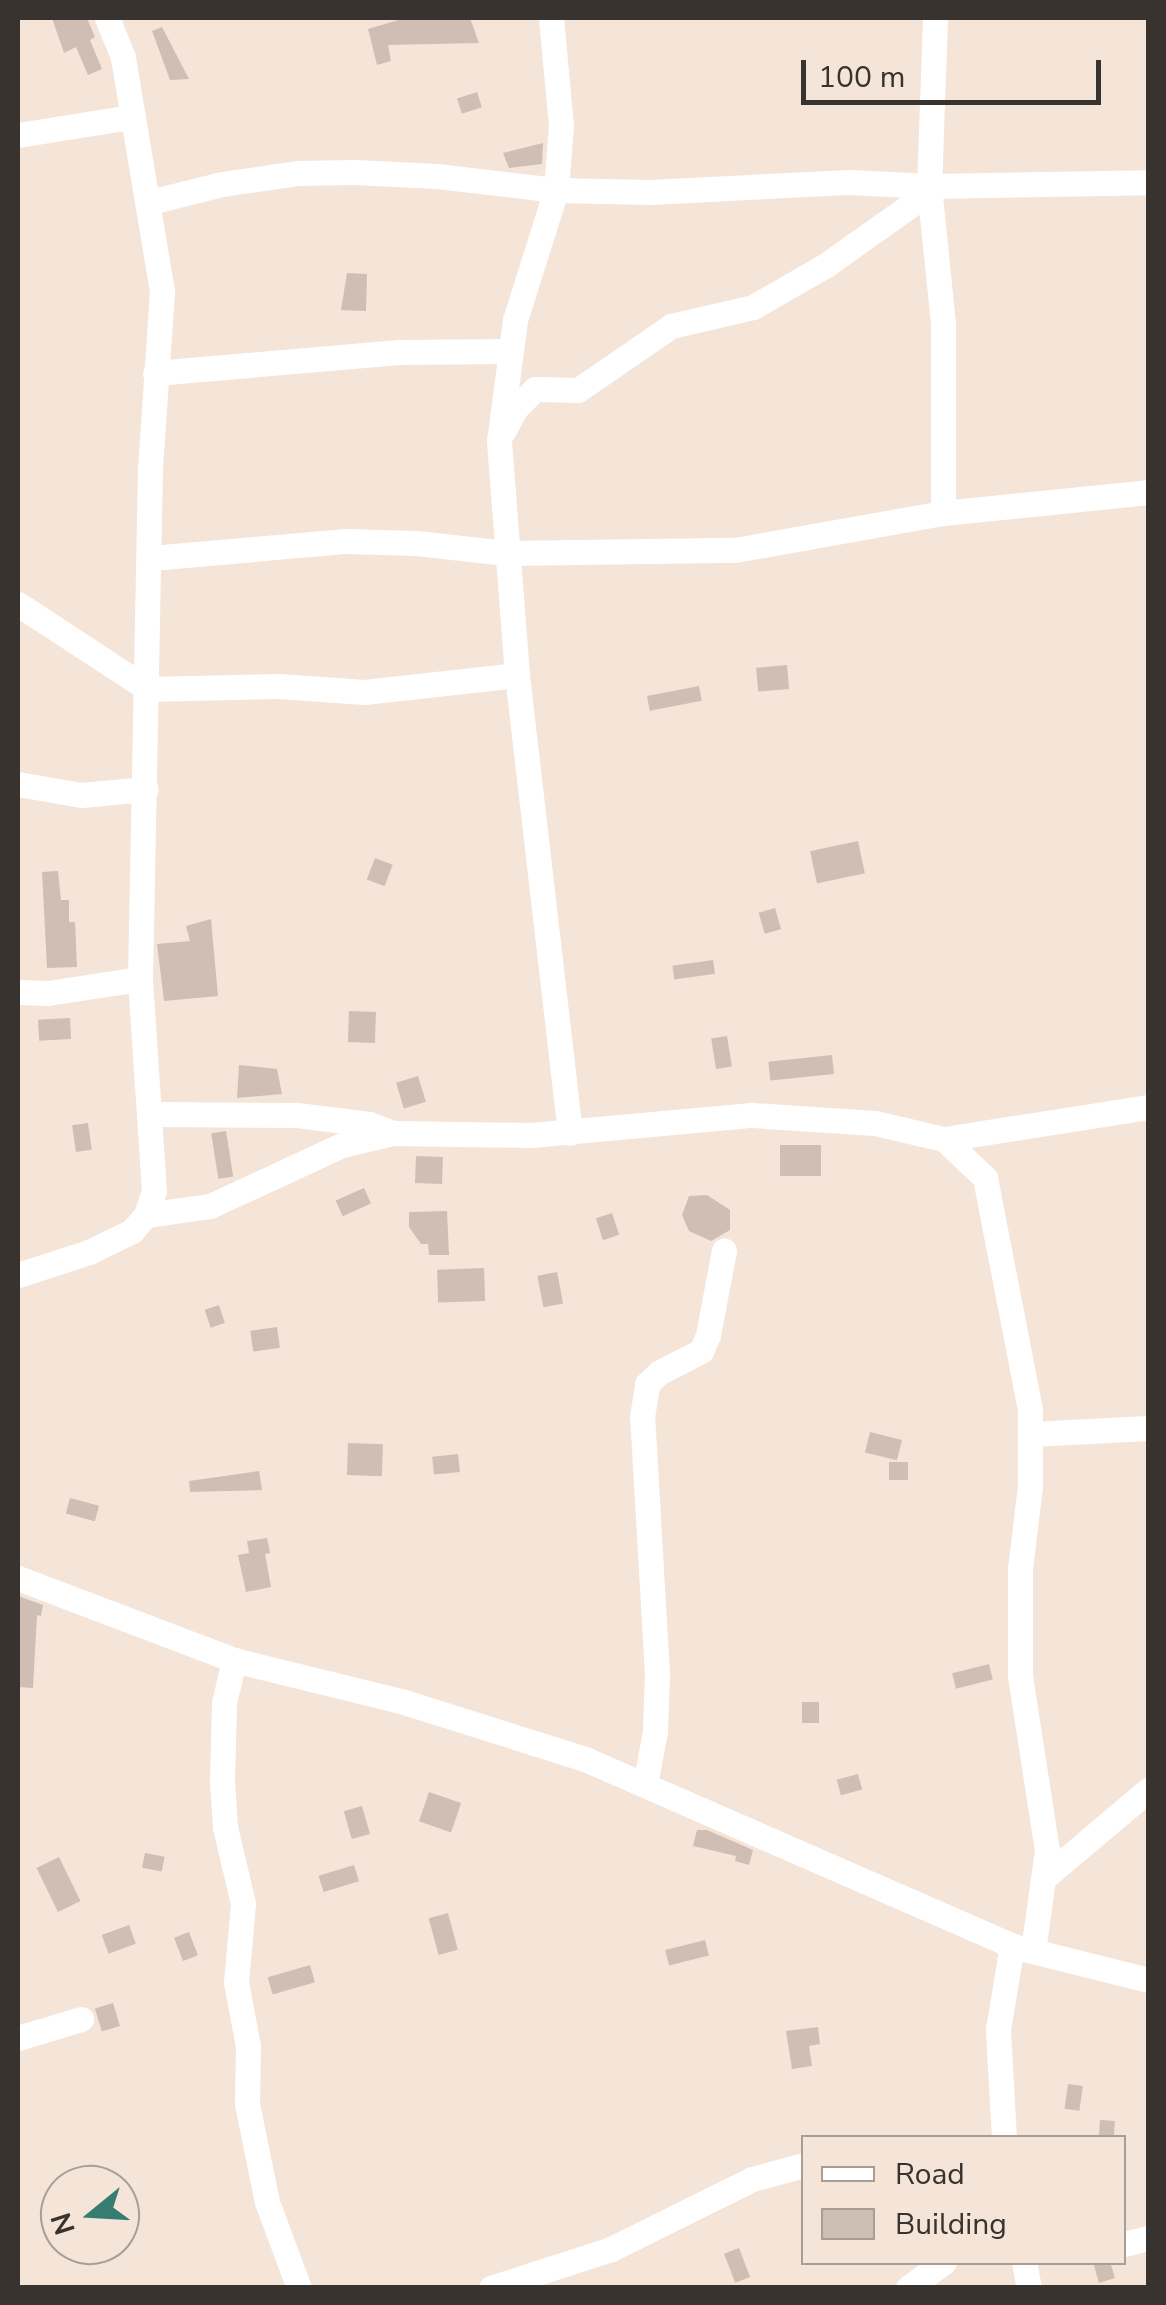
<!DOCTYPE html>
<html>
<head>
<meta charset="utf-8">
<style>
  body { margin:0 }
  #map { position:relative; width:1166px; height:2305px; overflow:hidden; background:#f4e5d8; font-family:"Nunito Sans",sans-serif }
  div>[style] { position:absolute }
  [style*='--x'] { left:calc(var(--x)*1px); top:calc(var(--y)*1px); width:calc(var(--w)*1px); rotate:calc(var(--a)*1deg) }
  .building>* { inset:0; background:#cebeb4; transform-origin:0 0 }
  .street>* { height:25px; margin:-12.5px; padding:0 12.5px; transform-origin:12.5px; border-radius:12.5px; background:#fff }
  span { translate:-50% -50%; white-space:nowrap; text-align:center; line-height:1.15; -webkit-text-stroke:9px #f4e5d8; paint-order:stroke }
  .frame { position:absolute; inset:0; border:20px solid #38332e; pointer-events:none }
  .legend { position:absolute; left:801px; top:2135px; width:325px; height:130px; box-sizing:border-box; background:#f4e5d8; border:2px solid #a99e94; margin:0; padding:12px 18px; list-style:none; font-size:30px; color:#38332e }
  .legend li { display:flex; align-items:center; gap:20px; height:50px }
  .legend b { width:50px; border:2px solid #a99e94 }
  .north { position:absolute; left:40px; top:2165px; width:100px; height:100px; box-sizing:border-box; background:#f4e5d8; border:2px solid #a99e94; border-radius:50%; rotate:252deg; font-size:28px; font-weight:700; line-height:40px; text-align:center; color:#38332e }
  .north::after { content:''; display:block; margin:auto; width:35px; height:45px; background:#377c70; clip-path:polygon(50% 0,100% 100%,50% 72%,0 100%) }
  .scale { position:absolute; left:801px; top:60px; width:300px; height:45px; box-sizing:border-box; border:5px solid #38332e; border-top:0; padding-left:12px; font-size:30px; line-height:35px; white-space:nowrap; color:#38332e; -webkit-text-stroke:8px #f4e5d8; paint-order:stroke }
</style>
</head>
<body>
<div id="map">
  <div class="building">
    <i style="clip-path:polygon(52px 18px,87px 18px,95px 37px,90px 40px,102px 69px,88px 75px,76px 47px,64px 53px)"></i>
    <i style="clip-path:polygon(405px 18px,470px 18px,479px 43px,388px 45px,391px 61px,377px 65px,368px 29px)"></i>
    <i style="clip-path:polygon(162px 27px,189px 79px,170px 80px,152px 31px)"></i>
    <i style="left:477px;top:92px;width:16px;height:21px;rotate:72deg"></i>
    <i style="clip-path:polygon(543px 143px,542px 164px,509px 168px,503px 153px)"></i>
    <i style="clip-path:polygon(347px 273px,367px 274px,366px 311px,341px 310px)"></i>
    <i style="left:787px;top:665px;width:24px;height:31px;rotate:85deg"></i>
    <i style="left:699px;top:686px;width:15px;height:53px;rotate:79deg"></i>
    <i style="left:858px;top:841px;width:33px;height:49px;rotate:78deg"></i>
    <i style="left:375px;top:858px;width:19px;height:23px;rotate:21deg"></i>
    <i style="clip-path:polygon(58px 871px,61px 900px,69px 900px,69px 922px,75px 922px,77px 967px,47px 968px,42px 872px)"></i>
    <i style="left:775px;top:908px;width:22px;height:17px;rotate:74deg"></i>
    <i style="clip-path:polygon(211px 919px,218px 996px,164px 1001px,157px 944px,190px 941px,186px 926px)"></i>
    <i style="left:713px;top:960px;width:14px;height:41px;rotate:82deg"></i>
    <i style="left:349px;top:1011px;width:27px;height:31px;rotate:2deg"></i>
    <i style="left:70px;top:1018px;width:21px;height:32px;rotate:87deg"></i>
    <i style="left:727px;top:1036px;width:31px;height:16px;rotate:81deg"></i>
    <i style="left:832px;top:1055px;width:19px;height:64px;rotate:84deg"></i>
    <i style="clip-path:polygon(239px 1065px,277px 1069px,282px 1094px,237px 1098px)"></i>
    <i style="left:418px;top:1076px;width:27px;height:23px;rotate:73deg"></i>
    <i style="left:88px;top:1123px;width:27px;height:16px;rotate:82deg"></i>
    <i style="left:226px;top:1131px;width:46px;height:15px;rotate:81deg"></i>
    <i style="left:780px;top:1145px;width:41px;height:31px"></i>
    <i style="left:416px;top:1156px;width:27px;height:27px;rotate:2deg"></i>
    <i style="left:364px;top:1188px;width:17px;height:31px;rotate:66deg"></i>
    <i style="clip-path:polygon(707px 1195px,730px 1210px,730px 1230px,711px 1241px,689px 1231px,682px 1215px,689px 1196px)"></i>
    <i style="clip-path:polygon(447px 1211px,449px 1255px,429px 1255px,428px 1244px,421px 1244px,409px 1227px,409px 1212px)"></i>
    <i style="left:612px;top:1213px;width:23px;height:17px;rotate:72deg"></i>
    <i style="left:484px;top:1268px;width:33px;height:47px;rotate:88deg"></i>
    <i style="left:557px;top:1272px;width:32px;height:20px;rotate:79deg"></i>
    <i style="left:219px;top:1305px;width:19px;height:15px;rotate:72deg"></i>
    <i style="left:277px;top:1327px;width:21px;height:27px;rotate:82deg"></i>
    <i style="left:870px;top:1432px;width:33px;height:21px;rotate:14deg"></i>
    <i style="left:348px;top:1443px;width:35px;height:32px;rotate:2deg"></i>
    <i style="left:458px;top:1454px;width:18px;height:26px;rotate:84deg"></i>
    <i style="left:889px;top:1462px;width:19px;height:18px"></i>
    <i style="clip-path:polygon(259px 1471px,262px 1490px,190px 1492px,189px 1481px)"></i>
    <i style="left:70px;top:1498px;width:30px;height:16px;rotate:15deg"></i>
    <i style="clip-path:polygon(267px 1538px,270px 1553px,265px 1554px,271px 1587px,246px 1592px,238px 1555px,249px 1553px,247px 1541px)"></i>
    <i style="clip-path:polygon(18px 1596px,43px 1605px,41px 1616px,37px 1615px,33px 1688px,18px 1687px)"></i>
    <i style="left:989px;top:1664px;width:16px;height:38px;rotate:76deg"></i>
    <i style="left:802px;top:1702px;width:17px;height:21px"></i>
    <i style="left:858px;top:1774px;width:16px;height:22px;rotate:75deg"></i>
    <i style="left:429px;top:1792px;width:34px;height:31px;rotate:19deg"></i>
    <i style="left:362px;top:1806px;width:29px;height:19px;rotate:74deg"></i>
    <i style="clip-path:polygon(697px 1830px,707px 1830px,753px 1850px,749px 1865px,735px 1861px,736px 1856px,693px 1846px)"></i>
    <i style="left:145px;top:1853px;width:20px;height:15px;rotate:11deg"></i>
    <i style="left:59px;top:1857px;width:49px;height:25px;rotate:64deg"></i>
    <i style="left:354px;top:1865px;width:17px;height:37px;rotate:73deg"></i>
    <i style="left:448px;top:1913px;width:38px;height:20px;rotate:75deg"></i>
    <i style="left:129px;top:1925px;width:20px;height:29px;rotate:70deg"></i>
    <i style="left:189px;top:1932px;width:25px;height:16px;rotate:69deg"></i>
    <i style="left:705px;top:1940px;width:16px;height:41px;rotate:76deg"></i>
    <i style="left:310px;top:1965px;width:18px;height:44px;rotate:74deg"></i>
    <i style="left:113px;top:2003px;width:24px;height:19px;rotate:73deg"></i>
    <i style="clip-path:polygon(818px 2027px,820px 2044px,809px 2046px,812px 2066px,792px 2069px,786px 2031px)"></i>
    <i style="left:1068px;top:2084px;width:15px;height:25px;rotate:8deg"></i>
    <i style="left:1100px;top:2120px;width:15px;height:18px;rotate:4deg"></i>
    <i style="left:739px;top:2248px;width:31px;height:16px;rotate:69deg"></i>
    <i style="clip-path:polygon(1093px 2262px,1110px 2262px,1115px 2278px,1099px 2283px)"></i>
  </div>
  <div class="street">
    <i style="--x:551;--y:18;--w:107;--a:84.7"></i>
    <i style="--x:561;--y:125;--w:65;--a:94.4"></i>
    <i style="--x:556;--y:190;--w:136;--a:107.5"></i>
    <i style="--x:515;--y:320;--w:122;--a:97.5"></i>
    <i style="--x:499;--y:441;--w:235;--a:85.6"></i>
    <i style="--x:517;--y:675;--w:461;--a:83.4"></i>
    <i style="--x:935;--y:18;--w:168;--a:92"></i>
    <i style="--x:929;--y:186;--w:139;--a:84.2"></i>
    <i style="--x:943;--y:324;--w:189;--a:90"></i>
    <i style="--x:18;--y:135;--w:114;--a:-9.1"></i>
    <i style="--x:150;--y:202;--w:74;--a:-14"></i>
    <i style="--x:222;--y:184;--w:76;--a:-8.3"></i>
    <i style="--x:297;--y:173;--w:57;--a:-1"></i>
    <i style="--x:354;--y:172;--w:83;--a:2.8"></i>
    <i style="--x:437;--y:176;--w:120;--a:6.7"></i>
    <i style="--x:556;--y:190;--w:94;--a:1.2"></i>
    <i style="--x:650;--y:192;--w:200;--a:-2.9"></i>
    <i style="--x:850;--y:182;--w:79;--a:2.9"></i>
    <i style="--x:929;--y:186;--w:219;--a:-1"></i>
    <i style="--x:155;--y:373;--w:245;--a:-4.9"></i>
    <i style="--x:399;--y:352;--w:110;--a:-0.5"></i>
    <i style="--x:503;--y:432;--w:27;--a:-62"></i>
    <i style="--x:516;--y:408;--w:27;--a:-45"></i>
    <i style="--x:535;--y:389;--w:43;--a:1.3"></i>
    <i style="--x:578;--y:390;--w:113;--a:-34.5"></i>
    <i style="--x:671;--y:326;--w:84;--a:-13"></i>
    <i style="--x:753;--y:307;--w:84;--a:-29.9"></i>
    <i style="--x:826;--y:265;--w:126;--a:-35.3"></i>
    <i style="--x:151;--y:558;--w:196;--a:-5"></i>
    <i style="--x:346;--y:541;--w:70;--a:1.6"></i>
    <i style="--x:416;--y:543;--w:91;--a:6.3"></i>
    <i style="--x:506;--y:553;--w:229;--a:-0.8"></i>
    <i style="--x:735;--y:550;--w:211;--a:-10.1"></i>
    <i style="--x:943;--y:513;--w:206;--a:-5.8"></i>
    <i style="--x:18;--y:604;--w:155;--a:33.2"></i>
    <i style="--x:148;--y:689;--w:131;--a:-1.3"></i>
    <i style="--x:279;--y:686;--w:85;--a:4"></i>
    <i style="--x:364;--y:692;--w:154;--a:-6.3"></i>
    <i style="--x:18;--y:784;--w:64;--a:9.9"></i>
    <i style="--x:81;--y:795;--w:65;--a:-5.3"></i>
    <i style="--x:18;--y:992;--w:30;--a:2"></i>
    <i style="--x:48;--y:993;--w:93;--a:-8.7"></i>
    <i style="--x:150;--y:1114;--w:147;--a:0.4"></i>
    <i style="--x:297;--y:1115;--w:73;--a:7.1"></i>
    <i style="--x:369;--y:1124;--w:20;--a:20"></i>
    <i style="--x:944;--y:1139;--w:57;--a:43.6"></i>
    <i style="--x:985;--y:1178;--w:235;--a:79"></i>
    <i style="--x:1030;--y:1409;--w:77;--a:90"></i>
    <i style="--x:1030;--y:1486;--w:84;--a:96.9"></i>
    <i style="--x:1020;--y:1569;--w:107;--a:90"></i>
    <i style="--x:1020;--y:1676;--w:176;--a:81.2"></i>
    <i style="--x:1047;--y:1850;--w:102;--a:97.9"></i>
    <i style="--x:146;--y:1215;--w:65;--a:-8"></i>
    <i style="--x:210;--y:1206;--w:145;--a:-24.8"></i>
    <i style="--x:342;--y:1145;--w:52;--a:-13.2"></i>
    <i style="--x:393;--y:1133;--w:138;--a:0.8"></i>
    <i style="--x:531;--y:1135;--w:222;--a:-5.2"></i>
    <i style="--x:752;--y:1115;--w:123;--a:3.7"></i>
    <i style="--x:875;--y:1123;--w:71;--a:13.1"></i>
    <i style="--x:944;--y:1139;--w:206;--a:-8.9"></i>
    <i style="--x:18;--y:1275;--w:75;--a:-17.9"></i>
    <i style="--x:89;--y:1252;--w:48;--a:-26"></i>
    <i style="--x:132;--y:1231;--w:21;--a:-49"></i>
    <i style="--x:146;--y:1215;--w:25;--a:-72"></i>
    <i style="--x:154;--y:1191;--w:212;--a:-93.8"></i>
    <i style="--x:140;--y:979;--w:511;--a:-88.88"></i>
    <i style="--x:150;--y:468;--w:177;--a:-86.1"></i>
    <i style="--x:162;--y:291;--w:237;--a:-99.5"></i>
    <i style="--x:123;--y:57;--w:42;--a:-112.3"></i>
    <i style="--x:1031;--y:1434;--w:117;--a:-2.9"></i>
    <i style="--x:18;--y:1578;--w:231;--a:20.8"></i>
    <i style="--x:234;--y:1660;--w:172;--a:13.8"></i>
    <i style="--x:401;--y:1701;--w:193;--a:17.5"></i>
    <i style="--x:585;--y:1759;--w:470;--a:23.6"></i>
    <i style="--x:1016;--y:1947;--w:136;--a:14"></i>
    <i style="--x:234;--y:1660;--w:44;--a:103.1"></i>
    <i style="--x:224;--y:1703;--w:78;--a:91.5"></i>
    <i style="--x:222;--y:1781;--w:46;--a:86.3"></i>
    <i style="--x:225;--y:1827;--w:79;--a:76.8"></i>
    <i style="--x:243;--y:1904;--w:78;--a:95.1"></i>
    <i style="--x:236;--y:1982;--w:65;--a:79.4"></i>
    <i style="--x:248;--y:2046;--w:58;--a:91"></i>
    <i style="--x:247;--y:2104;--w:100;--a:78.5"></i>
    <i style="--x:267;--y:2202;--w:92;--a:69.6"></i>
    <i style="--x:645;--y:1785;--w:55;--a:-79.5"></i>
    <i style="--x:655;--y:1731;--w:57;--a:-88"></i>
    <i style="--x:657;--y:1674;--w:257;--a:-93.3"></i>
    <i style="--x:642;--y:1417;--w:33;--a:-81"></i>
    <i style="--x:647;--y:1384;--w:18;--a:-43"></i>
    <i style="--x:660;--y:1372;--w:46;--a:-27.1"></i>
    <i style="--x:701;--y:1351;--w:17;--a:-66"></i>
    <i style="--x:708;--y:1335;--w:86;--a:-79.3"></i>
    <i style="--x:1045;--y:1877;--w:135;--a:-40.2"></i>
    <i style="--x:18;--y:2038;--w:66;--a:-16.8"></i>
    <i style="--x:1004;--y:2138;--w:109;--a:-93.2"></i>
    <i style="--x:998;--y:2029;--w:85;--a:-80.5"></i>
    <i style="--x:1124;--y:2244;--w:25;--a:-14"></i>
    <i style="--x:1024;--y:2262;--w:26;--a:79"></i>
    <i style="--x:491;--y:2288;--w:126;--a:-18"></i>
    <i style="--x:611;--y:2249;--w:157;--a:-26.4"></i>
    <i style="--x:752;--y:2179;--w:54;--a:-15.1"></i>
    <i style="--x:908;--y:2288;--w:44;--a:-35.8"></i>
  </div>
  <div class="frame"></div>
  <ul class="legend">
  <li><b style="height:12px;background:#fff"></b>Road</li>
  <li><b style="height:28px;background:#cebeb4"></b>Building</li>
  </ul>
  <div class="north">N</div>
  <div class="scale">100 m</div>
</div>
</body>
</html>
